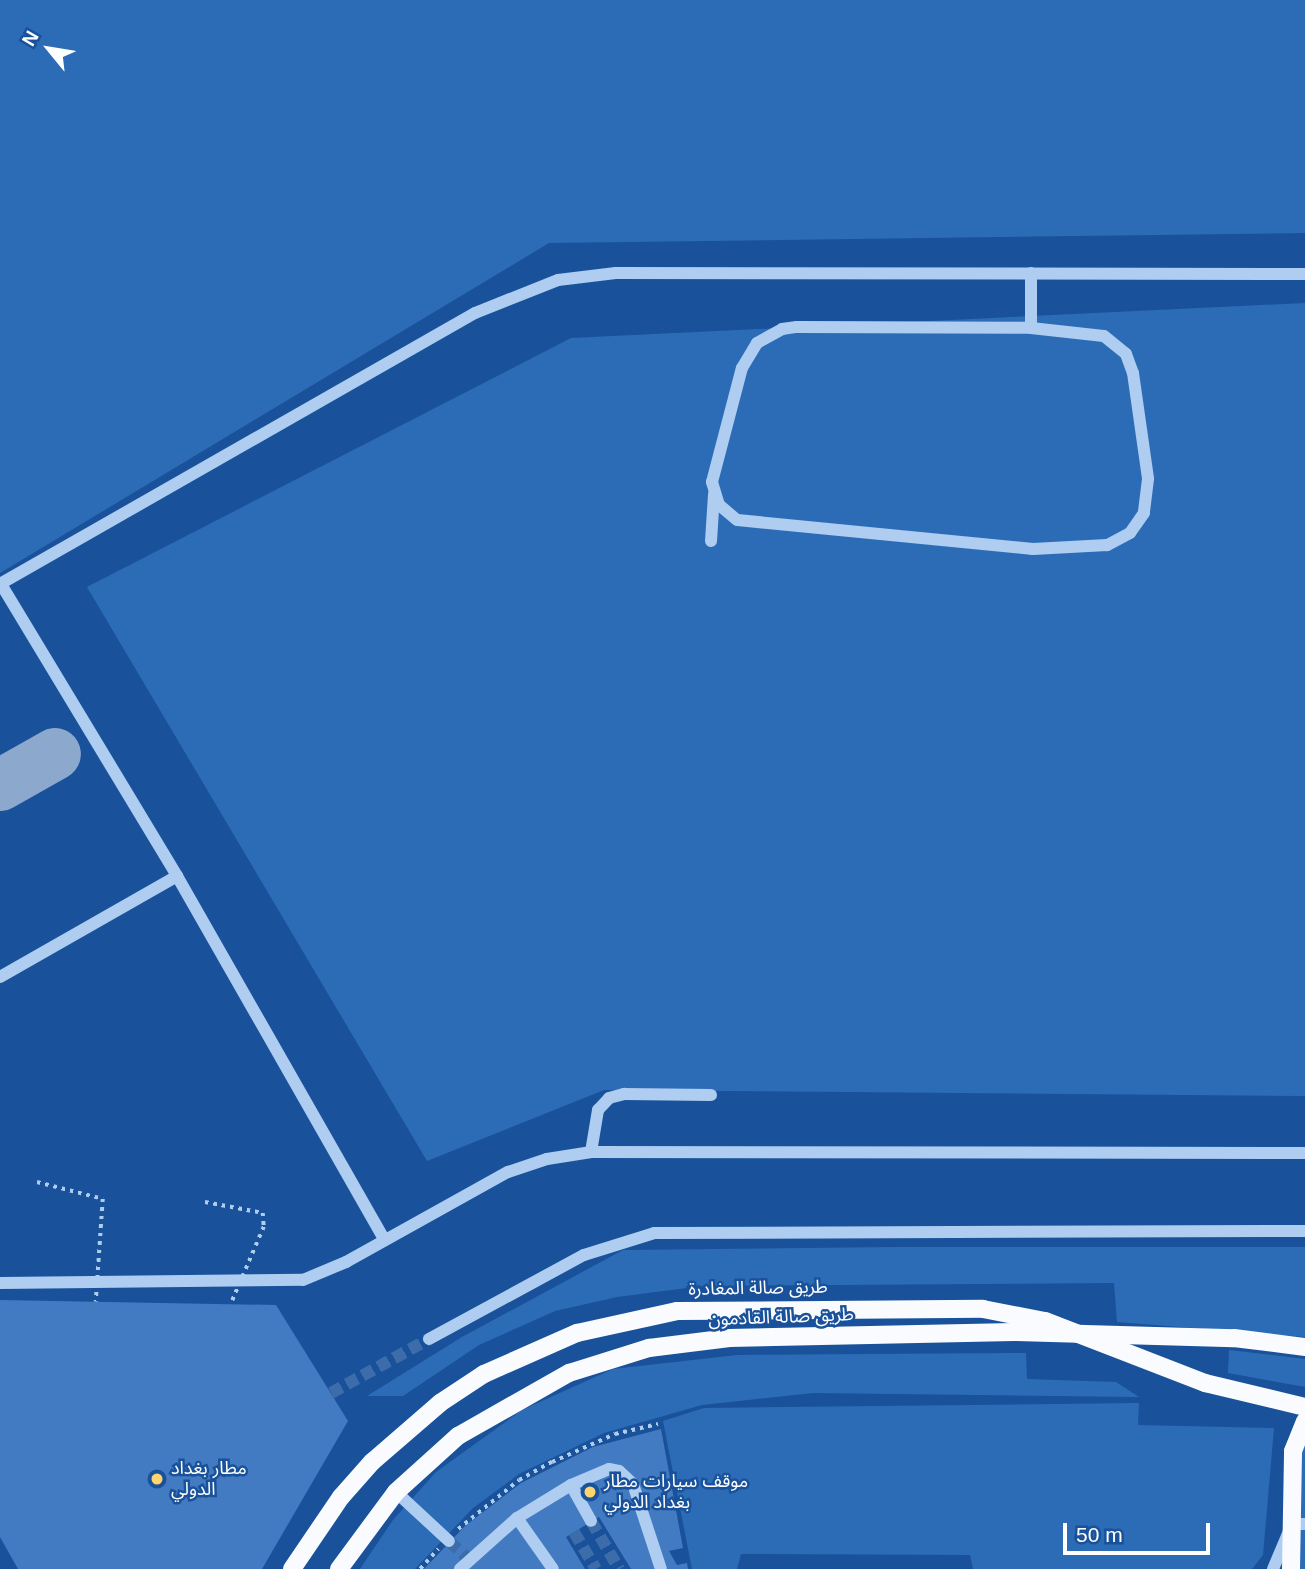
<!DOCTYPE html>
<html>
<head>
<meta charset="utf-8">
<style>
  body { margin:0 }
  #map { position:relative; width:1305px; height:1569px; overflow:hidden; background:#19529a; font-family:Helvetica,"Noto Sans Arabic",sans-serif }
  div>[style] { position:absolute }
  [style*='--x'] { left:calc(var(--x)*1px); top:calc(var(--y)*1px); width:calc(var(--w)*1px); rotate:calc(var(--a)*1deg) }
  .green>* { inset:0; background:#2c6cb7; transform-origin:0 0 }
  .taxiway>* { height:52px; margin:-26px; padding:0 26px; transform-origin:26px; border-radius:26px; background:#8ca8cc }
  .building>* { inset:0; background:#427bc1 }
  .minor-tunnel>* { height:12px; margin-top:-6px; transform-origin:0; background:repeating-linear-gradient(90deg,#3c6ca9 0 12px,transparent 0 18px) }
  .path>* { height:3.5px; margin-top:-1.75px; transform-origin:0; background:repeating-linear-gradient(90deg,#aecdf1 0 3.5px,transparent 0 8.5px) }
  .minor>* { height:12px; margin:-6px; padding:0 6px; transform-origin:6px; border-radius:6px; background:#aecdf1 }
  .major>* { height:18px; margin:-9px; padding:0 9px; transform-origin:9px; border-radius:9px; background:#f9fbff }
  .path-bridge>* { height:3.5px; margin-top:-1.75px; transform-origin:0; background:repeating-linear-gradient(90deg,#aecdf1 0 3.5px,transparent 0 8.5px) }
  .major-bridge>* { height:18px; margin:-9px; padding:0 9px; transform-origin:9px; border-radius:9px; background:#f9fbff }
  .dots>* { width:19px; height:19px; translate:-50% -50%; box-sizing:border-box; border:4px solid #19529a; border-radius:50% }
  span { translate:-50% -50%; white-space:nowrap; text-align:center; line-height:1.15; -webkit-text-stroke:5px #19529a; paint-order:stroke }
  .street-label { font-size:18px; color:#fff }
  .poi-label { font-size:18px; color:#fff }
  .left { translate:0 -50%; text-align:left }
  .north { position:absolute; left:14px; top:14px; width:70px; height:70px; -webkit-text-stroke:5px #19529a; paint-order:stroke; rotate:300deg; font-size:19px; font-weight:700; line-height:28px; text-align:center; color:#fff }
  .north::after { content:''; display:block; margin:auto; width:24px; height:32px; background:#fff; clip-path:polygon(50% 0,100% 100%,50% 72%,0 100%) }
  .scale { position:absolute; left:1063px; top:1523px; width:147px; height:32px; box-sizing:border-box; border:4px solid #fff; border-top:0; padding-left:9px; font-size:21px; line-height:24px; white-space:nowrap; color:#fff; -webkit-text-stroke:5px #19529a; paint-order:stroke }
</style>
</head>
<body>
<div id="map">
  <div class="green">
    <i style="clip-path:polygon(0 0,1305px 0,1305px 233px,549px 243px,0 573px)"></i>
    <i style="clip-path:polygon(1305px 303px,1305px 1096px,604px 1090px,427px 1161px,87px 587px,571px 338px)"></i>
    <i style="clip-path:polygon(895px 1247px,1305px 1247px,1305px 1337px,1117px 1322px,1114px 1283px,702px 1286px,617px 1297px,555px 1311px,479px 1345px,403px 1396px,367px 1396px,462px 1337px,623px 1250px)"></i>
    <i style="clip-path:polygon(1229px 1350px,1305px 1359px,1305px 1387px,1228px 1373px)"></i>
    <i style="clip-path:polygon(1026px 1353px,1027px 1379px,1116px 1382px,1139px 1397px,813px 1393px,702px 1405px,604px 1433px,519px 1474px,473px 1508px,415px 1569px,360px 1569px,393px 1520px,436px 1472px,522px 1410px,613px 1369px,737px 1355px)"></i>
    <i style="clip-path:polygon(1139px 1403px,1138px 1425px,1274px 1428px,1263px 1555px,1252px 1569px,973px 1569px,970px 1555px,741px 1554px,737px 1569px,692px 1569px,663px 1421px,704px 1408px)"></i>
    <i style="left:1305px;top:1431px;width:138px;height:11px;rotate:90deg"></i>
  </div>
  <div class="taxiway">
    <i style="--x:0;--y:785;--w:63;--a:-29.4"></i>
  </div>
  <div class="building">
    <i style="clip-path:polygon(0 1300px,276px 1305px,348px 1421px,262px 1569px,18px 1569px,0 1537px)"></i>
    <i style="clip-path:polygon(661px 1429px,683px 1548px,669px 1551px,677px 1565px,687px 1563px,688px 1569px,631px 1569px,599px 1517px,566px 1537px,585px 1569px,424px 1569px,465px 1526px,521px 1483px,593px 1447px)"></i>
  </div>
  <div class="minor-tunnel">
    <i style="--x:331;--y:1393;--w:112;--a:-28.9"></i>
    <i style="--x:591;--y:1521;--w:56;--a:59.7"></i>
    <i style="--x:574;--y:1532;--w:43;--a:59.3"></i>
    <i style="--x:449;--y:1541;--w:26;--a:43"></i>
  </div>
  <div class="path">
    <i style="--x:458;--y:1529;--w:78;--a:-38.8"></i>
    <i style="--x:519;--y:1480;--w:38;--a:-29"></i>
    <i style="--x:552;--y:1462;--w:69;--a:-24"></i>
    <i style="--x:615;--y:1434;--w:44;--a:-13.1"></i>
    <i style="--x:420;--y:1569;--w:27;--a:-48"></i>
  </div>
  <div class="minor">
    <i style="--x:797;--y:327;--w:234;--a:0.2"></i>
    <i style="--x:1031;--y:328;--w:73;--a:6.3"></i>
    <i style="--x:1104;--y:336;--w:28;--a:39"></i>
    <i style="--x:1126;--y:354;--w:20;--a:70"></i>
    <i style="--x:1133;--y:373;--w:107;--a:81.9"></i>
    <i style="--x:1148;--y:479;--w:34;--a:97"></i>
    <i style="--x:1144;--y:513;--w:24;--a:125"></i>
    <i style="--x:1130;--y:533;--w:26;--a:152"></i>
    <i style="--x:1107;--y:545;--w:74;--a:176.9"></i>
    <i style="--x:1033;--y:549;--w:297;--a:-174.4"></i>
    <i style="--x:737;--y:520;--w:23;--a:-140"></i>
    <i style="--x:719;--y:505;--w:24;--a:-107"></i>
    <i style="--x:712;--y:482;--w:118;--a:-75.3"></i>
    <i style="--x:742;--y:368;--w:29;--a:-59"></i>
    <i style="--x:757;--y:343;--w:29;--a:-29"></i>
    <i style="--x:782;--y:329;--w:15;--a:-8"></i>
    <i style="--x:1031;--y:328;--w:55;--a:-90"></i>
    <i style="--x:711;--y:541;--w:47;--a:-86.3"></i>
    <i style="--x:0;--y:584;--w:547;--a:-29.71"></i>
    <i style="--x:475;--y:313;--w:89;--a:-21.7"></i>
    <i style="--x:558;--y:280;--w:58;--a:-6.9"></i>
    <i style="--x:616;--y:273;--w:689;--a:0.08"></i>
    <i style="--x:1;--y:584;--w:341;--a:58.9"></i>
    <i style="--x:177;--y:876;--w:419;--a:60.3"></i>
    <i style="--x:0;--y:977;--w:204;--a:-29.7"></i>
    <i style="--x:591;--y:1152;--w:43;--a:-80.5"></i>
    <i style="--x:598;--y:1110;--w:16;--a:-47"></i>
    <i style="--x:609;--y:1098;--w:16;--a:-15"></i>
    <i style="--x:624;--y:1094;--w:87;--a:0.7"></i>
    <i style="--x:0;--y:1283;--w:303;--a:-0.6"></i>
    <i style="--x:303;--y:1280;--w:47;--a:-22.7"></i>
    <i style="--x:346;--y:1262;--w:185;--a:-29.1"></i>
    <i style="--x:508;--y:1172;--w:41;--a:-18.4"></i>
    <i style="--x:547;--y:1159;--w:45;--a:-9"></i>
    <i style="--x:591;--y:1152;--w:714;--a:0.08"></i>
    <i style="--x:429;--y:1339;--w:176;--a:-28.5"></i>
    <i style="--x:584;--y:1255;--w:73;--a:-17.4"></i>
    <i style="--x:654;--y:1233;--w:651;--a:-0.18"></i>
    <i style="--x:571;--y:1485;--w:41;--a:60.9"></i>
    <i style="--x:396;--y:1492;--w:72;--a:42.8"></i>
    <i style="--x:517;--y:1518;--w:62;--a:54.8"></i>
    <i style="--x:460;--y:1569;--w:76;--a:-41.8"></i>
    <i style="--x:517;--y:1518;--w:63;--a:-31.4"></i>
    <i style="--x:571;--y:1485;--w:41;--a:-22.8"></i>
    <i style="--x:609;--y:1469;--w:10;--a:11"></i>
    <i style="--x:619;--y:1471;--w:19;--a:43"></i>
    <i style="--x:633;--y:1484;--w:89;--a:71.8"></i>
    <i style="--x:1273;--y:1569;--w:49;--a:-67.1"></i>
    <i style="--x:1292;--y:1524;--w:13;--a:0"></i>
  </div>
  <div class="major">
    <i style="--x:339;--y:1569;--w:96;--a:-53.5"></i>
    <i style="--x:396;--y:1492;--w:84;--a:-42.1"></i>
    <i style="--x:458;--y:1436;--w:128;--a:-29.6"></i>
    <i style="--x:569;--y:1373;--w:84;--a:-17.4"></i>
    <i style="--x:649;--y:1348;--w:81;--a:-7.1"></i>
    <i style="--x:729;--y:1338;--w:285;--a:-1.2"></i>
    <i style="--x:1014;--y:1332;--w:220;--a:1.6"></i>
    <i style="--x:1234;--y:1338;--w:72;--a:7.2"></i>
    <i style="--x:1291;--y:1569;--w:118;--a:-89"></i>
    <i style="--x:1293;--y:1451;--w:32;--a:-68"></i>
  </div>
  <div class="path-bridge">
    <i style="--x:37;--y:1182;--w:68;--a:14.4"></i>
    <i style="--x:103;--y:1199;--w:103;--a:93.9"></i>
    <i style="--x:205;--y:1202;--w:59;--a:10.7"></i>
    <i style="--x:263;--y:1213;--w:14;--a:86"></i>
    <i style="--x:264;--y:1227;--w:84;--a:113.2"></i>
  </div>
  <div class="major-bridge">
    <i style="--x:292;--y:1569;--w:87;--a:-55.8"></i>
    <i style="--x:341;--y:1497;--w:47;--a:-48.5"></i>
    <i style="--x:372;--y:1462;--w:90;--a:-40.9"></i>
    <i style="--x:440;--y:1403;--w:53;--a:-33.4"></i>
    <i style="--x:484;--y:1374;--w:102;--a:-23.8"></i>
    <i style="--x:577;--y:1333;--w:102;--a:-12.4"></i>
    <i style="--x:677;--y:1311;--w:306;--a:-0.4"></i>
    <i style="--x:983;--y:1309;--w:63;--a:11"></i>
    <i style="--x:1045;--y:1321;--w:172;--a:21.2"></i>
    <i style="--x:1205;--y:1383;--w:103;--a:13.5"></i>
  </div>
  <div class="dots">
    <i style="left:157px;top:1479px;background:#ffd46f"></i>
    <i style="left:590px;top:1492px;background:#ffd46f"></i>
  </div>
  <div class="street-label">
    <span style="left:758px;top:1288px;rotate:-1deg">طريق صالة المغادرة</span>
    <span style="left:781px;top:1317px;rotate:-2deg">طريق صالة القادمون</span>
  </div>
  <div class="poi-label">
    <span class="left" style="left:171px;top:1479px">مطار بغداد<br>الدولي</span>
    <span class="left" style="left:604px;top:1492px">موقف سيارات مطار<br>بغداد الدولي</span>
  </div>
  <div class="north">N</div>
  <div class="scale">50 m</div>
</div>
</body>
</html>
